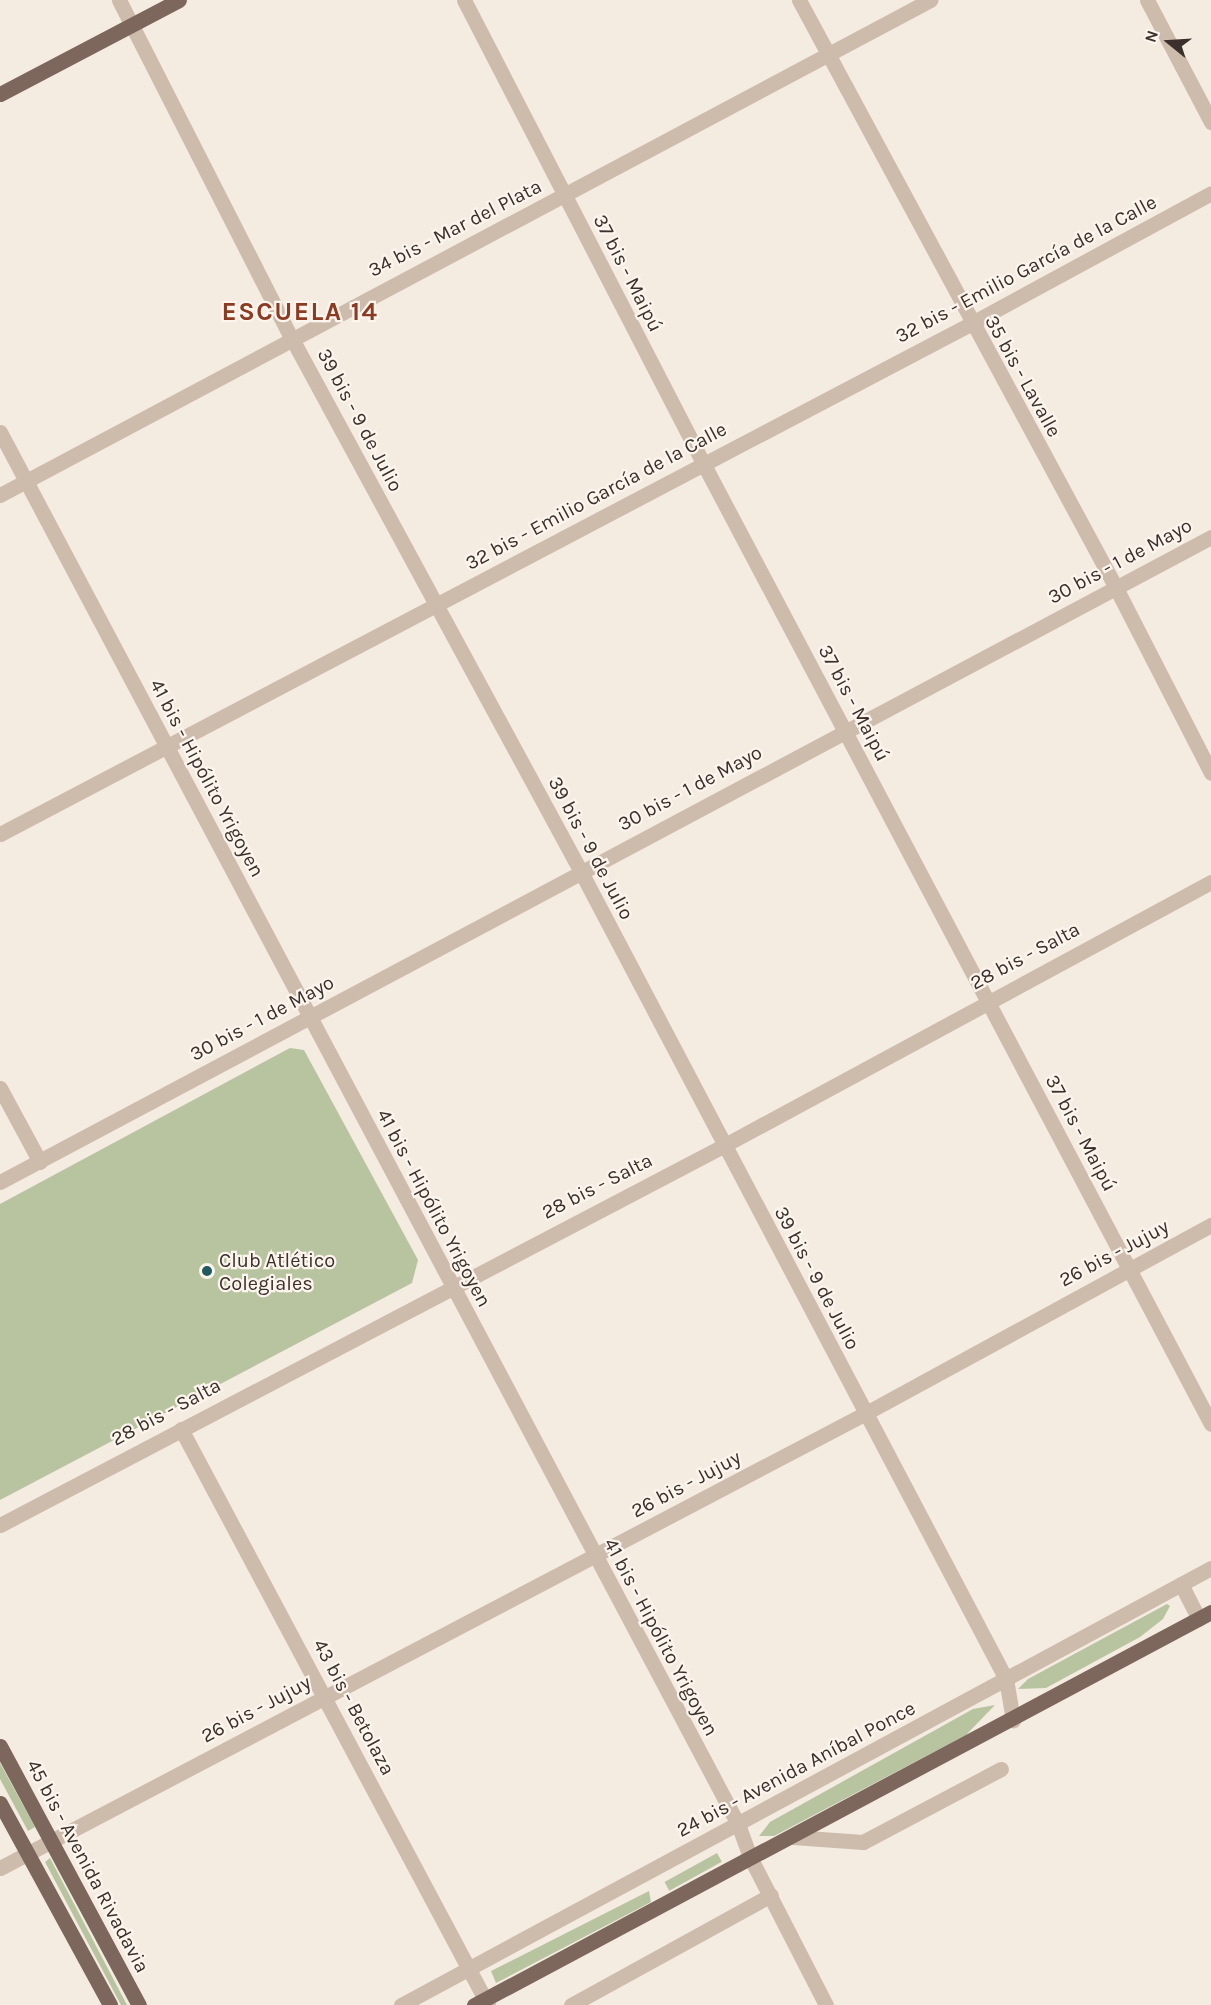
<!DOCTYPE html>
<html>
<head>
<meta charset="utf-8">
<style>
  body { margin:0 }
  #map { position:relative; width:1211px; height:2005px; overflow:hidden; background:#f4ebe1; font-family:Karla,sans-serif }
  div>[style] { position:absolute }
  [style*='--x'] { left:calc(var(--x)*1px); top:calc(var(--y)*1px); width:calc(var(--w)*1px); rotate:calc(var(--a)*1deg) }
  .green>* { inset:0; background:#b8c4a0; transform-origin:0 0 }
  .minor>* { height:15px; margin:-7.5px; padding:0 7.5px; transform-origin:7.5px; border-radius:7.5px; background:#cdbbac }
  .major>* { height:15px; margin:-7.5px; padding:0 7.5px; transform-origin:7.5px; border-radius:7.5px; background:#7d675c }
  .dots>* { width:16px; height:16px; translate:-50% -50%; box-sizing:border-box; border:3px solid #fbf5ee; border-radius:50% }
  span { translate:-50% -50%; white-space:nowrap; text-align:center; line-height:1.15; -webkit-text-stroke:4.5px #fbf5ee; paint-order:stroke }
  .street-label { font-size:20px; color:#3b302b }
  .poi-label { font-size:20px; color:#3b302b }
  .left { translate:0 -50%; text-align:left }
  .district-label { font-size:26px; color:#8c3b22; font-weight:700; letter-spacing:1.5px }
  .north { position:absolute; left:1139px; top:12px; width:60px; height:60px; -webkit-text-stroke:4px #fbf5ee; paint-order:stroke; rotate:288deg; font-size:16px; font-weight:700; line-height:24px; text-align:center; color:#3b302b }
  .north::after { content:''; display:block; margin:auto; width:21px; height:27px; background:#3b302b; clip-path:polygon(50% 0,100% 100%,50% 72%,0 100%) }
</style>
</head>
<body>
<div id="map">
  <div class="green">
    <i style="clip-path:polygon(290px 1048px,304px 1050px,418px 1260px,412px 1283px,0 1500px,0 1204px)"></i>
    <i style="clip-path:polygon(1167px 1604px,1170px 1606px,1163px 1619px,1140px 1637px,1046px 1688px,1018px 1689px,1028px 1679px)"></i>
    <i style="clip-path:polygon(995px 1705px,966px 1735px,774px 1836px,759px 1836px,770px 1822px,973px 1709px)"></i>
    <i style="clip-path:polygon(0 1763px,35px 1827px,28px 1831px,0 1779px)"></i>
    <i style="left:717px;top:1853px;width:10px;height:60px;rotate:61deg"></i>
    <i style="clip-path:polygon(50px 1858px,127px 2005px,121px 2005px,45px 1862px)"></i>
    <i style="clip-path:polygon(649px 1891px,651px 1902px,496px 1983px,491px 1971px)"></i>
  </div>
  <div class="minor">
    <i style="--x:119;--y:0;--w:378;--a:63"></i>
    <i style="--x:291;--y:337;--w:606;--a:61.53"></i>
    <i style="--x:580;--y:870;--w:914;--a:62.23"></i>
    <i style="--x:1006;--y:1679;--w:42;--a:80.3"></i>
    <i style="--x:464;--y:0;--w:519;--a:62.69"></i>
    <i style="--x:702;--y:461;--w:1089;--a:62.14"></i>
    <i style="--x:799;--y:0;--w:666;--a:61.66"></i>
    <i style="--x:1115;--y:586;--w:210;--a:62.8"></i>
    <i style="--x:1147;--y:0;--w:138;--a:62.3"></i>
    <i style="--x:0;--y:432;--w:1576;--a:62.07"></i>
    <i style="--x:738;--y:1824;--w:37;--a:70"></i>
    <i style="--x:751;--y:1859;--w:164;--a:62.8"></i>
    <i style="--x:0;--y:495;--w:1054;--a:-28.02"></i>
    <i style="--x:0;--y:834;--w:1096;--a:-27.73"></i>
    <i style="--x:970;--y:324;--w:274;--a:-28.5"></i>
    <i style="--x:0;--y:1088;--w:84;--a:61.6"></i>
    <i style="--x:0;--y:1182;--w:1372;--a:-28.04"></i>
    <i style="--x:181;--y:1429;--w:653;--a:61.94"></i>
    <i style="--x:0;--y:1525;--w:816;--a:-27.66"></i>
    <i style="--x:723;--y:1146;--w:555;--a:-28.41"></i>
    <i style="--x:1181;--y:1584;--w:39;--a:63"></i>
    <i style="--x:793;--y:1837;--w:70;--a:4.1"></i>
    <i style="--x:863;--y:1842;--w:156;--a:-27.9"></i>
    <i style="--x:0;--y:1868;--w:978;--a:-27.72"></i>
    <i style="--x:866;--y:1413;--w:393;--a:-28.6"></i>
    <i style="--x:401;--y:2005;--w:920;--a:-28.35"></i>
    <i style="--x:571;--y:2005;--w:228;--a:-28.8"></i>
  </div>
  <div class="major">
    <i style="--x:0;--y:94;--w:202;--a:-27.7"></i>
    <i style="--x:0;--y:1746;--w:294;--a:61.8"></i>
    <i style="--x:0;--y:1803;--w:230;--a:61.4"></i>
    <i style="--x:474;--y:2005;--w:835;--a:-28.07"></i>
  </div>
  <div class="dots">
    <i style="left:207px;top:1271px;background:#1f5a5e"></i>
  </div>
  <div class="street-label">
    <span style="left:455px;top:228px;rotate:-27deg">34 bis - Mar del Plata</span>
    <span style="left:1026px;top:269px;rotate:-28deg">32 bis - Emilio García de la Calle</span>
    <span style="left:628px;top:273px;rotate:63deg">37 bis - Maipú</span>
    <span style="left:1023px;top:376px;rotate:61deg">35 bis - Lavalle</span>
    <span style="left:360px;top:420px;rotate:62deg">39 bis - 9 de Julio</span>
    <span style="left:596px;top:496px;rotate:-28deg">32 bis - Emilio García de la Calle</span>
    <span style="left:1120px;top:561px;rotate:-28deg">30 bis - 1 de Mayo</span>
    <span style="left:854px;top:703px;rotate:62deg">37 bis - Maipú</span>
    <span style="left:207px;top:778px;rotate:62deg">41 bis - Hipólito Yrigoyen</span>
    <span style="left:690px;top:788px;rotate:-28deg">30 bis - 1 de Mayo</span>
    <span style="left:591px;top:848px;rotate:62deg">39 bis - 9 de Julio</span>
    <span style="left:1025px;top:956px;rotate:-28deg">28 bis - Salta</span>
    <span style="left:262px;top:1018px;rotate:-28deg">30 bis - 1 de Mayo</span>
    <span style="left:1081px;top:1133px;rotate:62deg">37 bis - Maipú</span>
    <span style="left:597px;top:1186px;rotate:-27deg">28 bis - Salta</span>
    <span style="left:434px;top:1208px;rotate:62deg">41 bis - Hipólito Yrigoyen</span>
    <span style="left:1114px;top:1253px;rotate:-28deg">26 bis - Jujuy</span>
    <span style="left:817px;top:1278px;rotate:62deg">39 bis - 9 de Julio</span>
    <span style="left:166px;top:1412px;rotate:-28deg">28 bis - Salta</span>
    <span style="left:686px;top:1484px;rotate:-28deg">26 bis - Jujuy</span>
    <span style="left:661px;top:1637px;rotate:62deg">41 bis - Hipólito Yrigoyen</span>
    <span style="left:354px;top:1707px;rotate:62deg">43 bis - Betolaza</span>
    <span style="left:256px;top:1709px;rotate:-28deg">26 bis - Jujuy</span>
    <span style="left:796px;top:1769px;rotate:-28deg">24 bis - Avenida Aníbal Ponce</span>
    <span style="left:88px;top:1866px;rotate:62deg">45 bis - Avenida Rivadavia</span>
  </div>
  <div class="poi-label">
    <span class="left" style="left:219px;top:1272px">Club Atlético<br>Colegiales</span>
  </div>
  <div class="district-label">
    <span style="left:300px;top:312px">ESCUELA 14</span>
  </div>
  <div class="north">N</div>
</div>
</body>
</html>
